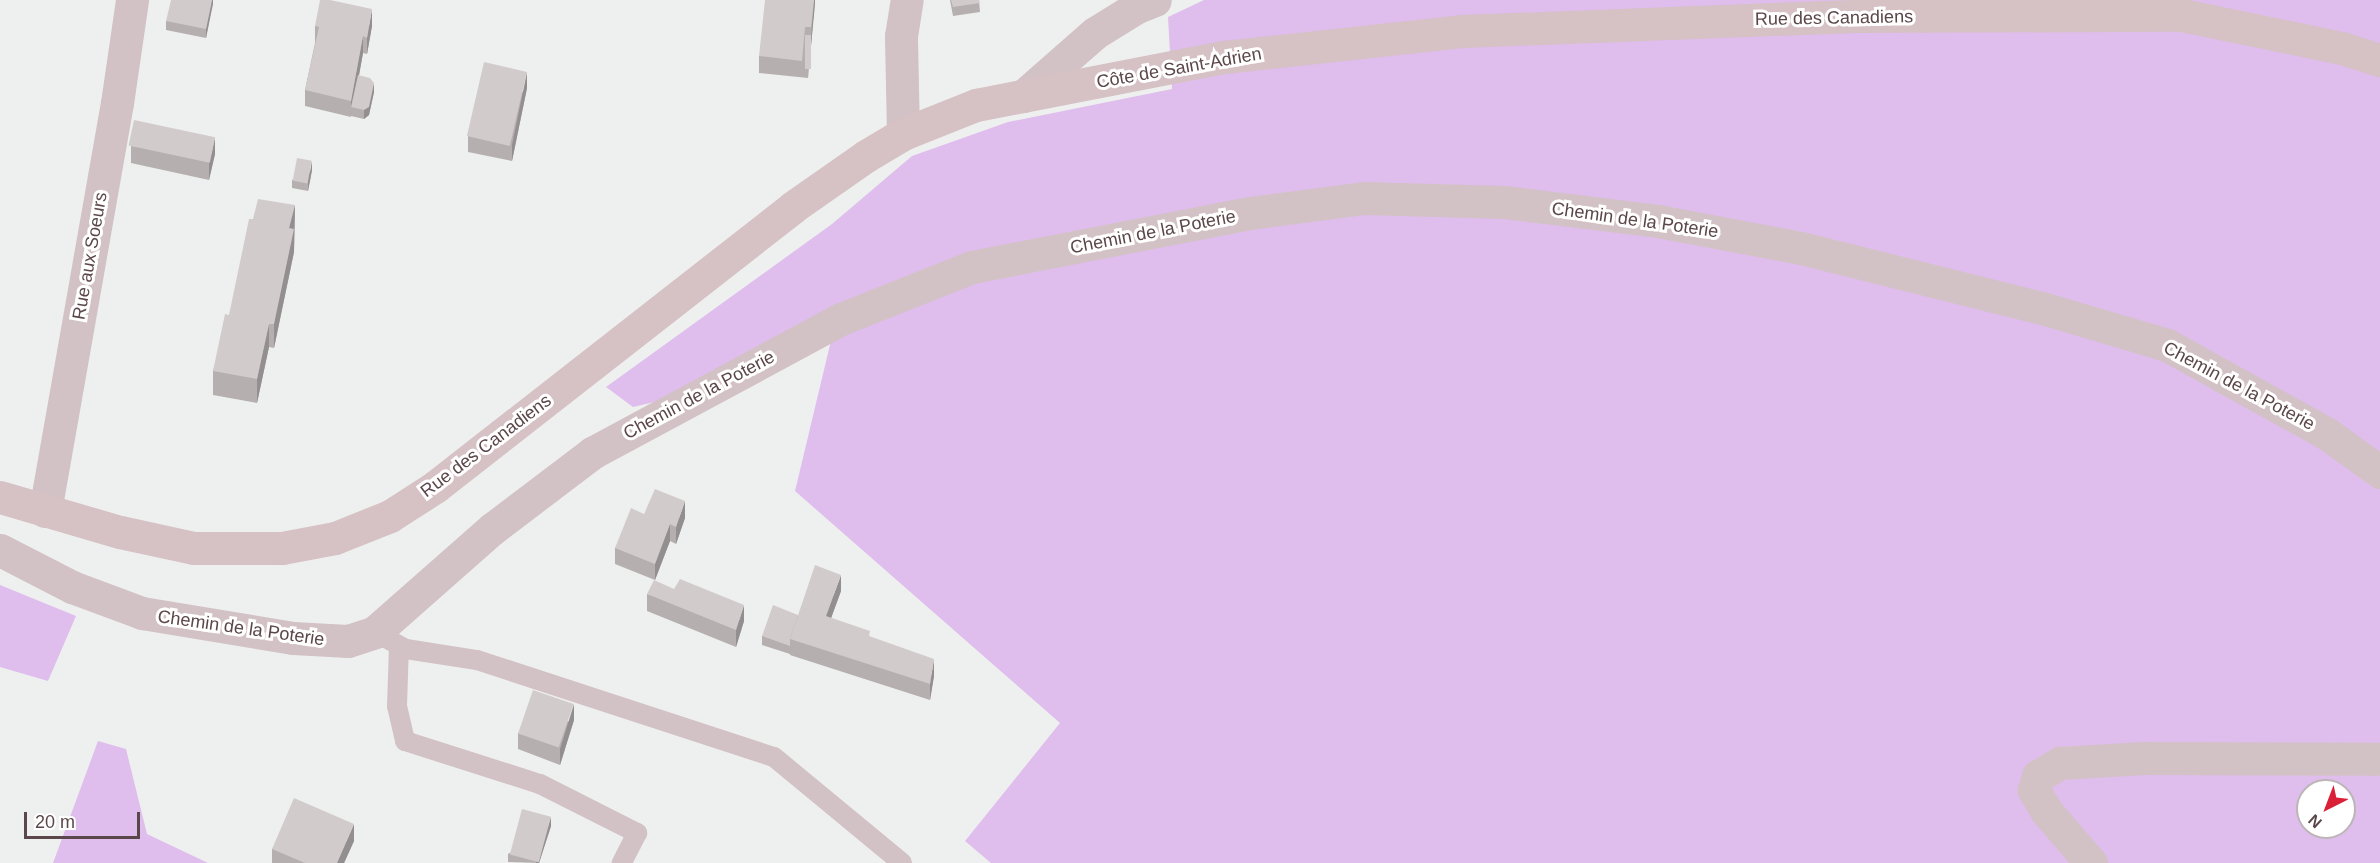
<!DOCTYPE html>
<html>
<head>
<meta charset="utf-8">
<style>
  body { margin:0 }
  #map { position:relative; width:2380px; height:863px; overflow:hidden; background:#eef0ef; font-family:Arial,sans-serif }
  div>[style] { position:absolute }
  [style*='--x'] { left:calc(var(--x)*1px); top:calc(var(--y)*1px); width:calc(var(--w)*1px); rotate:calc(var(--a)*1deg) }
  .green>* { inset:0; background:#dfbded }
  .lane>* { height:20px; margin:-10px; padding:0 10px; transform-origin:10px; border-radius:10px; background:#d3c2c5 }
  .street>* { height:33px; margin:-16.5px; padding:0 16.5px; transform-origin:16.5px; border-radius:16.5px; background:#d3c2c5 }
  .secondary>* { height:33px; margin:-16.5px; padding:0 16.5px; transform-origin:16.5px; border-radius:16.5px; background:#d6c1c5 }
  .wall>* { inset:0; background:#b5afaf }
  .shaded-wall>* { inset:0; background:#938e8f }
  .building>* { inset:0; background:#d2cbcc; transform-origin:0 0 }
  span { translate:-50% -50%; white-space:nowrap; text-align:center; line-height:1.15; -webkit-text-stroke:6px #fff; paint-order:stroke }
  .street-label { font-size:18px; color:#5b474b }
  .north { position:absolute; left:2296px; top:779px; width:60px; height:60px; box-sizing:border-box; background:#fff; border:2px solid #bdb5b7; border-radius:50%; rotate:222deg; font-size:16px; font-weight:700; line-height:24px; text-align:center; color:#5b474b }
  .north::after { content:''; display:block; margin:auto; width:21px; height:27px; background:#d92036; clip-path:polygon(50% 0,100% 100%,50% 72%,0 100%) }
  .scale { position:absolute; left:24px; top:812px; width:116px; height:27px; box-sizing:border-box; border:3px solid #5b474b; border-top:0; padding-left:8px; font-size:18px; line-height:21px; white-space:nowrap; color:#5b474b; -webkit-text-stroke:4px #fff; paint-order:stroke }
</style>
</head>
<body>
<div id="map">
  <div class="green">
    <i style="clip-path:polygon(evenodd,1204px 0,2380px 0,2380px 863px,991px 863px,965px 841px,1060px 723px,795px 491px,840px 303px,663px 400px,633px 407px,606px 387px,832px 224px,912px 156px,1008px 122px,1172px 89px,1168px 17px,1204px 0,2308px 791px,2344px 791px,2344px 827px,2308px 827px,2308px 791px)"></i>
    <i style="clip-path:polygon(0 585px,76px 616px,48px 681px,0 667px)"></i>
    <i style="clip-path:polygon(98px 741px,126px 749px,147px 834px,208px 863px,53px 863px)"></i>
  </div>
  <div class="lane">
    <i style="--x:375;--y:632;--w:35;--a:29"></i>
    <i style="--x:406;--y:649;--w:72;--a:8.8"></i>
    <i style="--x:477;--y:660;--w:312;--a:18.1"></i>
    <i style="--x:774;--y:757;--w:166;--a:39.6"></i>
    <i style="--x:399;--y:646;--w:60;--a:91.9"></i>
    <i style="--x:397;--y:706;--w:36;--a:77"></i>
    <i style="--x:405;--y:741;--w:142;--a:17.7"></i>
    <i style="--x:540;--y:784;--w:109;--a:26.8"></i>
    <i style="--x:637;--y:833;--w:34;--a:117"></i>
  </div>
  <div class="street">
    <i style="--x:1023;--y:96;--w:96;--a:-41.2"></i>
    <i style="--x:1095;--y:33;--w:49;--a:-31.8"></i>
    <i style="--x:1137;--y:7;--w:19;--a:-21"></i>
    <i style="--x:903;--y:134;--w:98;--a:-91.2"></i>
    <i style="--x:901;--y:36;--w:36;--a:-81"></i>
    <i style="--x:45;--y:511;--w:414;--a:-80"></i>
    <i style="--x:117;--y:103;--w:104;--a:-81.7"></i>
    <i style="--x:0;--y:550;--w:81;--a:27.2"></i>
    <i style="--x:72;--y:587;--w:75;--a:20.4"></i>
    <i style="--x:142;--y:613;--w:153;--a:9.4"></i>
    <i style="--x:293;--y:638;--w:55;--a:3.1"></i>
    <i style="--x:348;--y:641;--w:28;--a:-18"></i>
    <i style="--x:375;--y:632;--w:156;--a:-41.4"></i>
    <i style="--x:492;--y:529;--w:126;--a:-37.2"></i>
    <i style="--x:592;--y:453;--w:283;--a:-28.3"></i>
    <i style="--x:841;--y:319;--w:141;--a:-21.7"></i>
    <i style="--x:972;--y:267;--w:283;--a:-11"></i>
    <i style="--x:1250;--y:213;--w:115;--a:-7.5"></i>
    <i style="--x:1364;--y:198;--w:140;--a:1.6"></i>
    <i style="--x:1504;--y:202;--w:155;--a:7"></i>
    <i style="--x:1658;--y:221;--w:146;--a:10.7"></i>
    <i style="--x:1801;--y:248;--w:248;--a:14"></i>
    <i style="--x:2042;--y:308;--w:130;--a:16.5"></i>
    <i style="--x:2167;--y:345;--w:182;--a:29"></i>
    <i style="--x:2326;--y:433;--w:67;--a:35.8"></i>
    <i style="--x:2091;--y:863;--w:67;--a:-130.8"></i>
    <i style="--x:2047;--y:812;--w:26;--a:-121"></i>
    <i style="--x:2034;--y:790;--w:15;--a:-74"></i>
    <i style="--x:2038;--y:776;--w:26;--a:-31"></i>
    <i style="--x:2060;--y:763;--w:84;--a:-3.4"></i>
    <i style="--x:2144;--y:758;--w:236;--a:0.2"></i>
  </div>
  <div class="secondary">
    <i style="--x:0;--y:497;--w:125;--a:16.3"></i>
    <i style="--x:120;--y:532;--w:76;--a:12.2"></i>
    <i style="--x:194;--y:548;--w:88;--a:0"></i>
    <i style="--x:282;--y:548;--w:54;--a:-10.7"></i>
    <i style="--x:335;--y:538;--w:59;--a:-21.8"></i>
    <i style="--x:390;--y:516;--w:54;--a:-32.8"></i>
    <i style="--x:435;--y:487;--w:454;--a:-38"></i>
    <i style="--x:793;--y:207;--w:89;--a:-34.9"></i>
    <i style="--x:866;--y:156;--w:43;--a:-30.7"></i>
    <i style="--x:903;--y:134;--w:79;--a:-21.7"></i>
    <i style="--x:976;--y:105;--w:253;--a:-11"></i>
    <i style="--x:1224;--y:57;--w:239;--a:-6.2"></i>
    <i style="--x:1462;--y:31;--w:392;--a:-2.2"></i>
    <i style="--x:1854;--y:16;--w:328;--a:-0.2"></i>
    <i style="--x:2182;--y:15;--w:163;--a:11.7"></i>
    <i style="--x:2342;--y:48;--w:40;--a:18"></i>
  </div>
  <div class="wall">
    <i style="clip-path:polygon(213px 0,206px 38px,166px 30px,166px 21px)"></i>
    <i style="clip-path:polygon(815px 0,808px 78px,759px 73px,759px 56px)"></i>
    <i style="clip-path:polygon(950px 0,979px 0,980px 12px,953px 16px)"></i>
    <i style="clip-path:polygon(315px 26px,372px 26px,367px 54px,363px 53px,359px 76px,374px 92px,369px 115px,364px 119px,351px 116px,351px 117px,305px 106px,305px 90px,315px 43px)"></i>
    <i style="clip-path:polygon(527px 88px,512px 161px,468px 152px,468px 136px)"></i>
    <i style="clip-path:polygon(131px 146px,215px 154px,209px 180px,131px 163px)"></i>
    <i style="clip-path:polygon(312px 170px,308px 191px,292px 188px,292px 180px)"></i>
    <i style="clip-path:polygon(295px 205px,294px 252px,274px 348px,269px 347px,257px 403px,213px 395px,213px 371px,229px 315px)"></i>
    <i style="clip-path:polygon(644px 514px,685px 518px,676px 544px,670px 541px,655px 580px,615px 564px,615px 548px)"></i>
    <i style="clip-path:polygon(841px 591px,831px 618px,870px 637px,934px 676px,930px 700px,790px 655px,790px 654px,762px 645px,762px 636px)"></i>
    <i style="clip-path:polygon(647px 594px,744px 621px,736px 647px,647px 611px)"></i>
    <i style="clip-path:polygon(574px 720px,560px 765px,518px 749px,518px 733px)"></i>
    <i style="clip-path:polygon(551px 826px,539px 863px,508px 862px,508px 854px)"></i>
    <i style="clip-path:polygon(354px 841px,344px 863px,272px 863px,272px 849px)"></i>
  </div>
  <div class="shaded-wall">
    <i style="clip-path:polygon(212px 0,213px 0,213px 4px,206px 38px,206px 29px)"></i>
    <i style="clip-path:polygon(814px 0,815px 0,815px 4px,808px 78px)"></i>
    <i style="clip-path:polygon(372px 9px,372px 26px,367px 54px,367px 38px)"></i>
    <i style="clip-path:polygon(363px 36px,363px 53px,353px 107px,351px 107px,351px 117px,351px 101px)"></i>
    <i style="clip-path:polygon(527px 72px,527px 88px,512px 161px,512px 145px)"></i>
    <i style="clip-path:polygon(374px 83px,374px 92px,369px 115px,364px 119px,364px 110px)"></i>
    <i style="clip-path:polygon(215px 137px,215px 154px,209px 180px,209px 163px)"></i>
    <i style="clip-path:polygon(312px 161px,312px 170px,308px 191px,308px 182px)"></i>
    <i style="clip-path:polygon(295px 205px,294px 252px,274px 348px,274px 324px,289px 228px)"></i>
    <i style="clip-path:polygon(269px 324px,269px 347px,257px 403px,257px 379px)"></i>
    <i style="clip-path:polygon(685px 501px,685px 518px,676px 544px,676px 527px)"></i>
    <i style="clip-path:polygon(670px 524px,670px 541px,655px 580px,655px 564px)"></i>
    <i style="clip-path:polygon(841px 575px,841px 591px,826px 632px,826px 616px)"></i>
    <i style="clip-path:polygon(744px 605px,744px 621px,736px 647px,736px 630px)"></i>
    <i style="clip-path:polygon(934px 659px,934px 676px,930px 700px,930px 684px)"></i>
    <i style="clip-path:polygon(574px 704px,574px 720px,560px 765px,560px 749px)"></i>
    <i style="clip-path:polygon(551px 817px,551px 826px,539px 863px,536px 863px)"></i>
    <i style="clip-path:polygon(354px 824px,354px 841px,344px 863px,337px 863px)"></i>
  </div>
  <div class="building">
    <i style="clip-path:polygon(171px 0,212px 0,206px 29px,166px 21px)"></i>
    <i style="clip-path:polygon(320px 0,330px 0,372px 9px,367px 38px,363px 36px,351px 101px,305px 90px,319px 27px,315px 26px)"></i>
    <i style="clip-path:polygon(765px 0,814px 0,811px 27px,805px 27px,802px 61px,759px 56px)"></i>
    <i style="clip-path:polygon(951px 0,979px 0,980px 3px,953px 7px)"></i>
    <i style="left:805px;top:35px;width:6px;height:34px"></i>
    <i style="left:484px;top:62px;width:44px;height:76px;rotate:13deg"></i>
    <i style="clip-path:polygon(358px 75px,370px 78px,374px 83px,369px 107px,364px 110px,351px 107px)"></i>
    <i style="left:134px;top:120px;width:83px;height:26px;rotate:12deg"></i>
    <i style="left:297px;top:158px;width:15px;height:23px;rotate:11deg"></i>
    <i style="clip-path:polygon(258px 199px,295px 205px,289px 228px,294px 229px,274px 324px,269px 324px,257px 379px,213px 371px,225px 314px,229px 315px,249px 219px,253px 219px)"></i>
    <i style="clip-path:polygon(655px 489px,685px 501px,676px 527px,670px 524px,655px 564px,615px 548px,631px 508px,644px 514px)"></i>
    <i style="clip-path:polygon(815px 565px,841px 575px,826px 616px,870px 631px,869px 636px,934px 659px,930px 684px,790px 639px)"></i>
    <i style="clip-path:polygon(680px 579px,744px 605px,736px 630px,647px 594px,654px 580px,674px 589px)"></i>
    <i style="clip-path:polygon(773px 605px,798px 615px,790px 639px,790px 646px,762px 636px)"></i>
    <i style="left:533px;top:690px;width:43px;height:46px;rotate:19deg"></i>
    <i style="clip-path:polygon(294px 798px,354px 824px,337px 863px,305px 863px,272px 849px)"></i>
    <i style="left:522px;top:809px;width:30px;height:47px;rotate:15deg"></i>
  </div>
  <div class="street-label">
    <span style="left:1834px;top:18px;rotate:-1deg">Rue des Canadiens</span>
    <span style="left:1179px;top:68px;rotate:-10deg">Côte de Saint-Adrien</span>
    <span style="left:1635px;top:220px;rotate:8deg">Chemin de la Poterie</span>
    <span style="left:1153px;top:232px;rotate:-11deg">Chemin de la Poterie</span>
    <span style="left:90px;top:256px;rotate:-80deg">Rue aux Soeurs</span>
    <span style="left:2239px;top:386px;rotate:28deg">Chemin de la Poterie</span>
    <span style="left:699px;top:395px;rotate:-28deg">Chemin de la Poterie</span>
    <span style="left:486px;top:446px;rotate:-37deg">Rue des Canadiens</span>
    <span style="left:241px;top:628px;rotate:8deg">Chemin de la Poterie</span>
  </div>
  <div class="north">N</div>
  <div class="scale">20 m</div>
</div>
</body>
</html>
